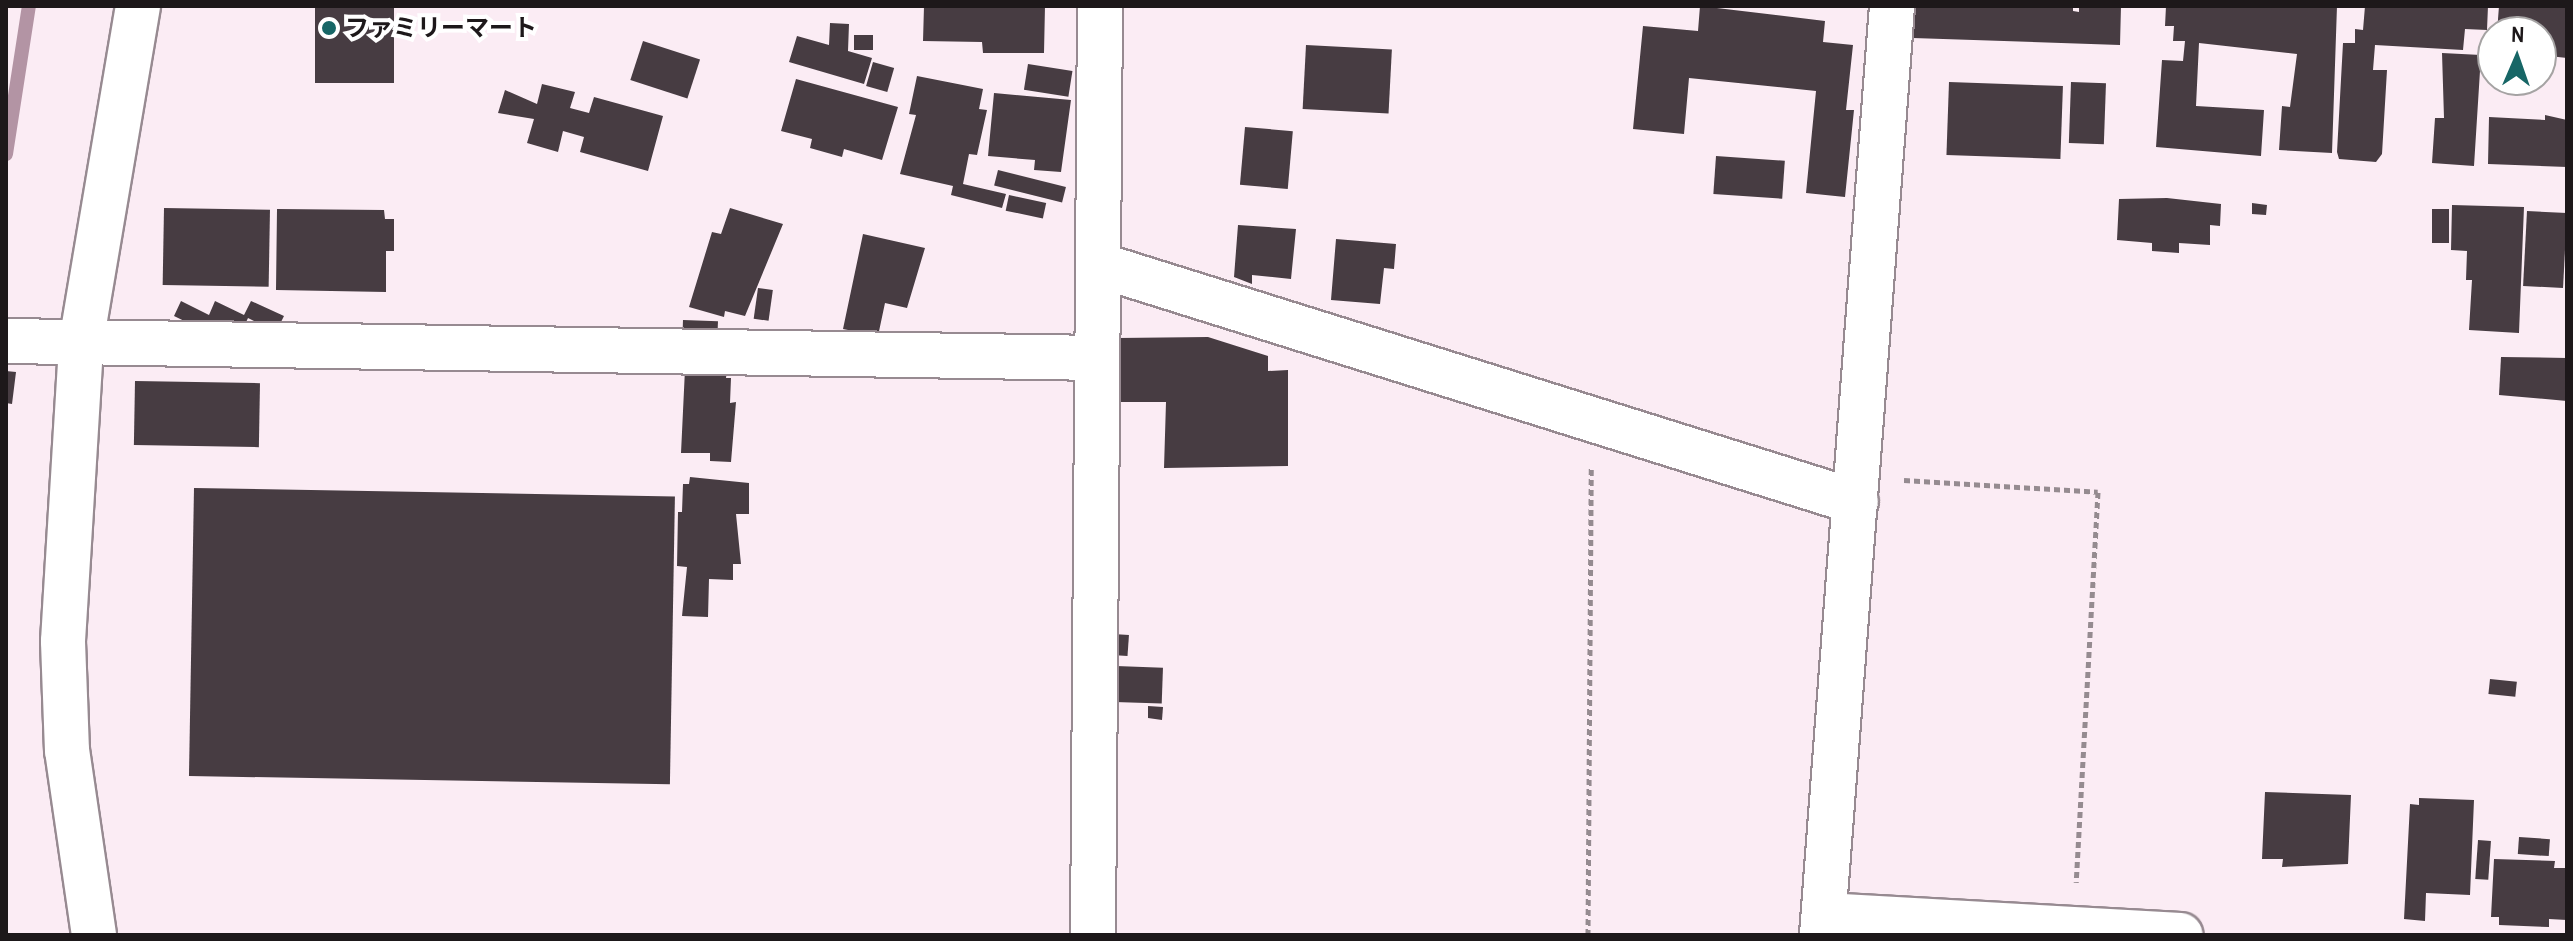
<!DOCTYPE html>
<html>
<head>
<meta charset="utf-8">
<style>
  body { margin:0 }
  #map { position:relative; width:2573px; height:941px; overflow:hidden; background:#fbecf4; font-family:"Archivo Narrow","Noto Sans JP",sans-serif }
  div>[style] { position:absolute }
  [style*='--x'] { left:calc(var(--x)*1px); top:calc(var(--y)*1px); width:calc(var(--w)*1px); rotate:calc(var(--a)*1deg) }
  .stream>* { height:14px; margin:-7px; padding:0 7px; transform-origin:7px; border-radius:7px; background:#b394a4 }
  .building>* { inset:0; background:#473c42; transform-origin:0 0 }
  .path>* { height:5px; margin-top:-2.5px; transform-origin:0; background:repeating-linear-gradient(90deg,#958b90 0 6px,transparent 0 10px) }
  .roads { filter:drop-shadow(2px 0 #978a91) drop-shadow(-2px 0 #978a91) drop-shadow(0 2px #978a91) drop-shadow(0 -2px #978a91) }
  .street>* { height:44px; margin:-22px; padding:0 22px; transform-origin:22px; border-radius:22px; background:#fff }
  .secondary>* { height:44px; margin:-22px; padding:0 22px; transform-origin:22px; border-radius:22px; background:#fff }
  .dots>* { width:22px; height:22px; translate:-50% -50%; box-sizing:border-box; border:4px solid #fff; border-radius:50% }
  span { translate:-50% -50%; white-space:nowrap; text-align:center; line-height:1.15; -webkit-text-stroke:8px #fff; paint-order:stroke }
  .poi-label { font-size:24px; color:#1d181a; font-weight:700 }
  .left { translate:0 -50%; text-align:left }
  .frame { position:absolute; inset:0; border:8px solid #1d181a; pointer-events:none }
  .north { position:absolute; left:2477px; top:16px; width:80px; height:80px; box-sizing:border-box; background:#fff; border:2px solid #a5a3a3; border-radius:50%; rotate:2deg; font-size:22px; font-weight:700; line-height:32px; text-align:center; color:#1d181a }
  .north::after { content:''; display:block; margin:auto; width:28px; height:36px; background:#176666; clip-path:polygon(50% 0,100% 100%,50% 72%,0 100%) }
</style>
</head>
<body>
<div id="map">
  <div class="stream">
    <i style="--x:6;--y:154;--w:150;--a:-81.2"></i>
  </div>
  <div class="building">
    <i style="left:315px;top:6px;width:79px;height:77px"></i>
    <i style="clip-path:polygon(924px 6px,1045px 6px,1044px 53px,983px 53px,982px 42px,923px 41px)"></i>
    <i style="clip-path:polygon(1700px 6px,1825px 21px,1823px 42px,1853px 45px,1846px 110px,1854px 110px,1845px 197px,1806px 193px,1816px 91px,1689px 78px,1684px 134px,1633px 129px,1643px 26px,1698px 31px)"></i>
    <i style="clip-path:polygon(1914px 6px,2073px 6px,2073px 11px,2079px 12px,2079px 6px,2121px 6px,2120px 45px,1913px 38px)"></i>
    <i style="clip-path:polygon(2166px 6px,2337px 6px,2332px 153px,2279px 150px,2282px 106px,2290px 107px,2297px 54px,2199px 43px,2196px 106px,2264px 110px,2261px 156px,2156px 147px,2162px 60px,2183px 61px,2185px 41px,2173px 41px,2174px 26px,2165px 26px)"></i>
    <i style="clip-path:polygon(2365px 6px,2488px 6px,2487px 30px,2465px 29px,2463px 50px,2375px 45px,2373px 70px,2387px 70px,2382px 154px,2376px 162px,2339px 159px,2337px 152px,2343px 43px,2355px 43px,2355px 29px,2363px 30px)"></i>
    <i style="clip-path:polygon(2499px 6px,2567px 6px,2567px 58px,2549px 56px,2550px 50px,2541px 49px,2541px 32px,2497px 32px)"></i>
    <i style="clip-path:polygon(830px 23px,849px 24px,848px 51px,872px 58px,864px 84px,789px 62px,797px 36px,829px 45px)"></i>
    <i style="left:854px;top:35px;width:19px;height:15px"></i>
    <i style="left:643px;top:41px;width:60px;height:41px;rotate:18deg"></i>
    <i style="left:1306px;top:45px;width:86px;height:64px;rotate:3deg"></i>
    <i style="clip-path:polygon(2442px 53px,2481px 55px,2474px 166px,2432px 163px,2435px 118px,2444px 118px)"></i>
    <i style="left:873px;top:62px;width:22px;height:25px;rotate:16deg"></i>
    <i style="left:1028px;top:64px;width:45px;height:26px;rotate:9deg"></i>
    <i style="clip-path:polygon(917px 76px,983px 89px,979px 109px,987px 110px,977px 155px,969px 154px,963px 184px,1006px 194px,1002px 208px,951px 195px,953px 186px,900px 174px,916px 115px,909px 114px)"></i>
    <i style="clip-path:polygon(796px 79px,898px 107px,882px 160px,844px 149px,842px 157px,810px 148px,812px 139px,781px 131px)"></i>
    <i style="left:1949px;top:82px;width:114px;height:73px;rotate:2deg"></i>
    <i style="left:2071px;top:82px;width:35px;height:61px;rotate:2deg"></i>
    <i style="clip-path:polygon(542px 84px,575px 92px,570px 108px,589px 113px,594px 97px,663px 116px,648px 171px,580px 152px,584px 137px,563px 131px,558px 152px,527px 143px,534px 119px,498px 113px,505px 90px,537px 104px)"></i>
    <i style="clip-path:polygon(994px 93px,1071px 100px,1061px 172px,1034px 170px,1035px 160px,988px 156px)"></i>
    <i style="clip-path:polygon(2545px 115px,2567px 120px,2567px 167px,2488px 164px,2489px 117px,2545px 120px)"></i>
    <i style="left:1245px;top:127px;width:48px;height:58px;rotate:5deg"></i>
    <i style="left:1716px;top:156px;width:69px;height:38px;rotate:4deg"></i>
    <i style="left:998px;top:170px;width:70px;height:16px;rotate:14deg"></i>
    <i style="left:1009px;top:195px;width:38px;height:16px;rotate:12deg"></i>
    <i style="clip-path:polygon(2167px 198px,2221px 204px,2220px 226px,2210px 225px,2210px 245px,2179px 243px,2179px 253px,2152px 251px,2152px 243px,2117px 240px,2119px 199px)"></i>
    <i style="clip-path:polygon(2252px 203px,2267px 205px,2266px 215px,2252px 214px)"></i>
    <i style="clip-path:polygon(2452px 205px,2524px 207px,2519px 333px,2469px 330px,2472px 280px,2466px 280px,2467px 251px,2451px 250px)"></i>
    <i style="left:164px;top:208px;width:106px;height:77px;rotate:1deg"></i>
    <i style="clip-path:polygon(730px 208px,783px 224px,745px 316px,725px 311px,724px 317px,689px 307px,712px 232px,721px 234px)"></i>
    <i style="clip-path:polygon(277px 209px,384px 210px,385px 219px,394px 219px,394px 251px,386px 251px,386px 292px,276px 290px)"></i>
    <i style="left:2432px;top:209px;width:17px;height:34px"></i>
    <i style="left:2527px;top:211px;width:40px;height:75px;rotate:3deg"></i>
    <i style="clip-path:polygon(1238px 225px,1296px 229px,1291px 279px,1252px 275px,1252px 284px,1234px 277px)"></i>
    <i style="clip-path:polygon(863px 234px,925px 248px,907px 308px,885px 303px,878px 336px,843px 329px)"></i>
    <i style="clip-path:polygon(1336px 239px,1396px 244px,1394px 269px,1384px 268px,1380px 304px,1331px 300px)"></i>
    <i style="left:758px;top:288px;width:15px;height:31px;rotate:8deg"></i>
    <i style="clip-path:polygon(181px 301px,209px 315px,215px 301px,244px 315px,251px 301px,284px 316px,276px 332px,248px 318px,241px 333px,213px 320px,207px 332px,174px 316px)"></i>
    <i style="left:683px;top:320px;width:35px;height:14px;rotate:2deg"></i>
    <i style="clip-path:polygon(1208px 337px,1268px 356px,1268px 371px,1288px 370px,1288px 466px,1164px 468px,1166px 402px,1119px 402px,1118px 338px)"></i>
    <i style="clip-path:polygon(2501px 357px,2567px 358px,2567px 401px,2499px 395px)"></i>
    <i style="clip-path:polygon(685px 369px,727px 370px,726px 378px,731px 378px,730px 403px,736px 402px,731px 462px,710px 461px,710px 453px,681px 453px)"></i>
    <i style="clip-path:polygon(6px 371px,16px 372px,12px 404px,6px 403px)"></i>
    <i style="left:135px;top:381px;width:125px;height:64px;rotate:1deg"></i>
    <i style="clip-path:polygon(690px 477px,749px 483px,749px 514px,736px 514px,741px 564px,733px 564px,733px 580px,709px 579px,708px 617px,682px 616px,687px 567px,677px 566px,678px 512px,682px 512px,683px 484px,689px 484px)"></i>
    <i style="left:194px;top:488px;width:481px;height:288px;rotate:1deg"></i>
    <i style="left:1113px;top:634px;width:16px;height:21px;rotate:4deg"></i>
    <i style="left:1116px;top:666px;width:47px;height:36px;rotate:2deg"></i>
    <i style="left:2490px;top:679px;width:27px;height:15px;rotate:6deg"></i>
    <i style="clip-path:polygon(1148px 706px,1163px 707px,1162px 720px,1148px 718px)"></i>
    <i style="clip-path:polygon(2265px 792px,2351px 795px,2348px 864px,2282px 867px,2283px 859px,2262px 859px)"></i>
    <i style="clip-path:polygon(2419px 798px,2474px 800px,2470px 895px,2426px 893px,2425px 921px,2404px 919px,2410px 804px,2419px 805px)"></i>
    <i style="left:2519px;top:837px;width:31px;height:17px;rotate:4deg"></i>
    <i style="left:2478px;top:840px;width:13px;height:39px;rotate:4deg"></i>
    <i style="clip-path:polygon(2494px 859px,2555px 861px,2554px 868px,2567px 868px,2567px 920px,2549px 919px,2549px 927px,2499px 925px,2499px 917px,2491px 917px)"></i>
  </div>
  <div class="path">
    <i style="--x:1904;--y:480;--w:194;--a:3.5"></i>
    <i style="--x:2098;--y:492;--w:391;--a:93.2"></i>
    <i style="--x:1588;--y:935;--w:467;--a:-89.6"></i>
  </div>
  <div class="roads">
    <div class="street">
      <i style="--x:1099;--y:265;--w:793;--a:17.38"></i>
      <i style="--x:6;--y:341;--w:1091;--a:0.89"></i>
      <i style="--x:1824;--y:915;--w:357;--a:3.2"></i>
      <i style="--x:1093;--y:935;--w:929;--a:-89.57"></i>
      <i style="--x:1822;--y:935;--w:932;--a:-85.69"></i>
    </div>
    <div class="secondary">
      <i style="--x:94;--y:935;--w:186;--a:-98.3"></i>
      <i style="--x:67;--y:751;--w:110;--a:-92.1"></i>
      <i style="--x:63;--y:641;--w:299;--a:-86.5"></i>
      <i style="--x:81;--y:343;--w:342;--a:-80.4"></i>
    </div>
  </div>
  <div class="dots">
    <i style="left:329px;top:28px;background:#176666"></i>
  </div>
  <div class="poi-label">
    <span class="left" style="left:345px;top:28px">ファミリーマート</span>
  </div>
  <div class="frame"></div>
  <div class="north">N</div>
</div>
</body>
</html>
